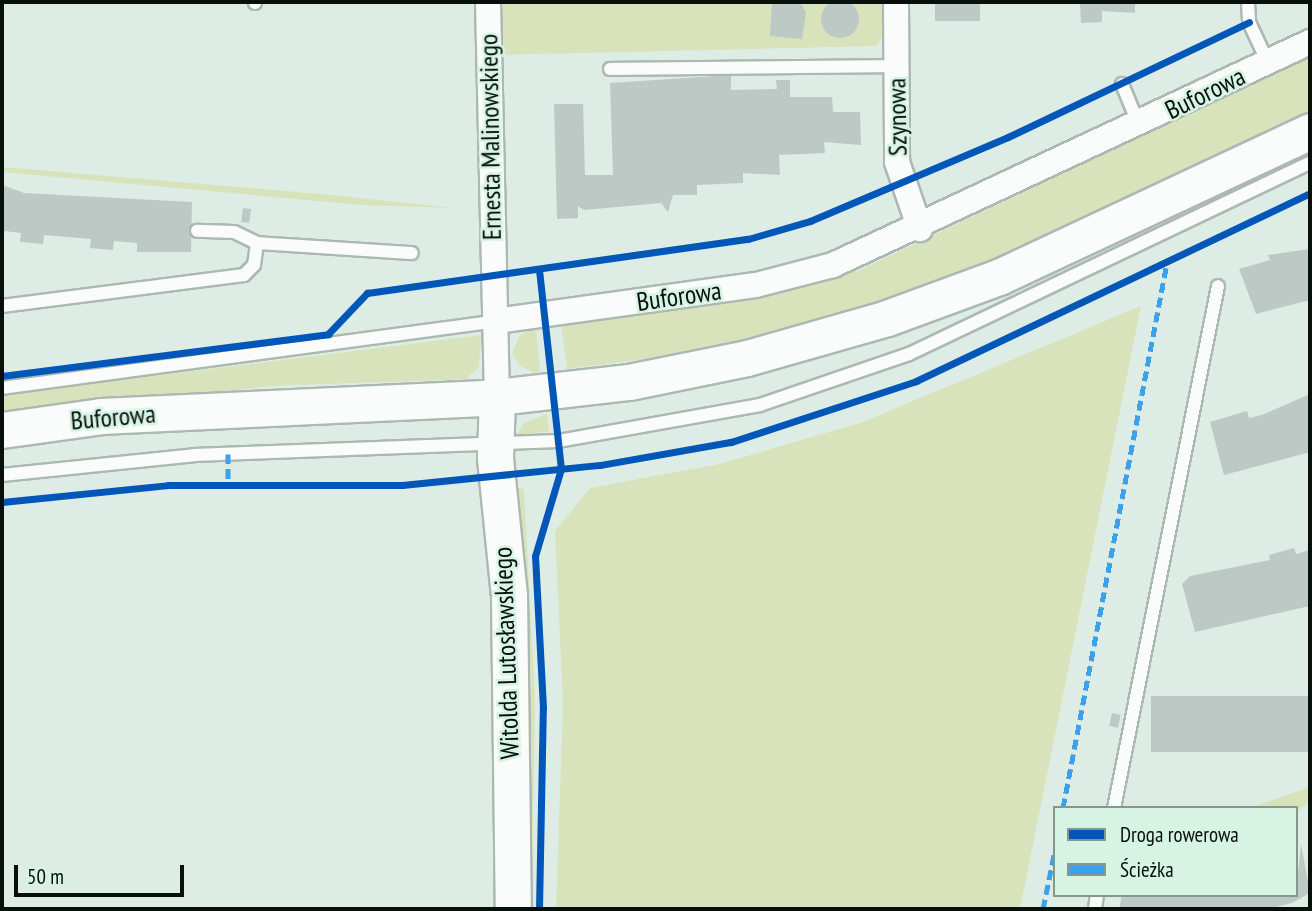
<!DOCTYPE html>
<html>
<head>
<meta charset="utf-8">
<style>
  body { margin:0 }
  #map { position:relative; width:1312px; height:911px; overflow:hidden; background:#ddede5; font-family:"PT Sans Narrow",sans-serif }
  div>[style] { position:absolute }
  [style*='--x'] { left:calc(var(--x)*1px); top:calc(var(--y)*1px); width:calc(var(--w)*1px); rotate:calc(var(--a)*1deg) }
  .green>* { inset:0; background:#d8e3bc }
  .building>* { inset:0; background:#bcc9c5; transform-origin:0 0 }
  .round { border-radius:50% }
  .roads { filter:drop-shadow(2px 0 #acb8b2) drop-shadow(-2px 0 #acb8b2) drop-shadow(0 2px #acb8b2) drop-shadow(0 -2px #acb8b2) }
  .lane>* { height:12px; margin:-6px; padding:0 6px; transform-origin:6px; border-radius:6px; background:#fafcfb }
  .street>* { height:24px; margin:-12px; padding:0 12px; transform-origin:12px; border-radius:12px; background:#fafcfb }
  .secondary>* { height:35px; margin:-17.5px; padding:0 17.5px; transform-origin:17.5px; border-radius:17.5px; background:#fafcfb }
  .quiet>* { height:5px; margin-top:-2.5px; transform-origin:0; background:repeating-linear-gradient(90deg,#3ca1e9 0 10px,transparent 0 15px) }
  .cycleway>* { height:7px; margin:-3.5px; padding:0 3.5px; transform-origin:3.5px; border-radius:3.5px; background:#0057b8 }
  span { translate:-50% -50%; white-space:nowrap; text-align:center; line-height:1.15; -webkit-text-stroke:5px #d7f3e4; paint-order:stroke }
  .street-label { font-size:26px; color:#07100b }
  .frame { position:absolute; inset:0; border:4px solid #07100b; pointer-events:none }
  .legend { position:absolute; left:1053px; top:806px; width:245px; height:91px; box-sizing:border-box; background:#d7f3e4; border:2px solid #84988d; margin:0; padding:9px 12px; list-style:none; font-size:21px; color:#07100b }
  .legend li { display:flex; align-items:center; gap:14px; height:35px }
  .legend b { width:35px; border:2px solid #84988d }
  .scale { position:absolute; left:14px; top:865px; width:170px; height:32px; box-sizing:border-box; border:4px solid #07100b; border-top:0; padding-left:9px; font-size:21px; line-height:24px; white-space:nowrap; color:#07100b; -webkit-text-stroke:5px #d7f3e4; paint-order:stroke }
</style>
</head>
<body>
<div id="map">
  <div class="green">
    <i style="clip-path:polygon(501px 2px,884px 2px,884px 34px,876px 46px,502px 55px)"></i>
    <i style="clip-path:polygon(1310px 56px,1310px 112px,978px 270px,842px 316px,713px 350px,567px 369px,561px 324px,739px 301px,858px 271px)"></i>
    <i style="clip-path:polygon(2px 167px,333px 195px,453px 208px,361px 205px,2px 172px)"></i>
    <i style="clip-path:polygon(1141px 306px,1020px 909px,556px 909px,563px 704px,555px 531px,590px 488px,719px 464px,860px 423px)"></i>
    <i style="clip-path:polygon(536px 328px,540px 370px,537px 374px,520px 366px,512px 353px,520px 335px)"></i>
    <i style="clip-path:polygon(481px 335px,479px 367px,466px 379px,272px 386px,2px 416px,2px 395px)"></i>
    <i style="clip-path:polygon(547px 414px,549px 431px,515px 436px,524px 423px)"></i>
    <i style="clip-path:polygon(514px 488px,524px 489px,535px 699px,532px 909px,526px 909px,527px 610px)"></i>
    <i style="clip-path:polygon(1310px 787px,1310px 801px,1299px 810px,1249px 808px)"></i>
  </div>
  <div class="building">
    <i class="round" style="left:821px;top:0;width:38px;height:38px"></i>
    <i style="clip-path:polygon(772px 2px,800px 2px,806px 12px,802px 39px,770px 36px)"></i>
    <i style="left:935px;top:2px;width:45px;height:19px"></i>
    <i style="clip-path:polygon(1080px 2px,1135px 2px,1135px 13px,1102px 11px,1102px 22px,1081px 23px)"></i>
    <i style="clip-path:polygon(731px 75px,731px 90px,777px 89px,776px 80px,790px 80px,790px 97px,832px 97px,833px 112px,860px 112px,861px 145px,824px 142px,825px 153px,779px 155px,780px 175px,743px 173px,743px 183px,697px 185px,697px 195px,673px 195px,668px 212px,661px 203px,584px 210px,578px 206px,578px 218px,557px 219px,554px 104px,583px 104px,585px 175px,613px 175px,610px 83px)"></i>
    <i style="clip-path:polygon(2px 185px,24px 193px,192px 202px,191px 252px,137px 252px,137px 243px,114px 241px,113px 250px,90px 248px,91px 239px,44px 235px,43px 244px,20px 242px,21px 233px,4px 231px,2px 240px)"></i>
    <i style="left:243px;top:208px;width:8px;height:14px;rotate:7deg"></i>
    <i style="clip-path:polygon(1310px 249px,1310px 300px,1256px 314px,1239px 269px,1270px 260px,1268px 255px)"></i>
    <i style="clip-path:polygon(1310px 394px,1310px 452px,1224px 475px,1210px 422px,1247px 411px,1249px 418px,1262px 415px)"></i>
    <i style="clip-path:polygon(1294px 548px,1296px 554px,1310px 550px,1310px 606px,1195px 632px,1182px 584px,1190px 576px,1270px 560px,1269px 555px)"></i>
    <i style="left:1310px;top:696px;width:56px;height:159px;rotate:90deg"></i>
    <i style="left:1112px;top:713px;width:9px;height:13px;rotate:13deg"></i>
    <i style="clip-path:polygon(1301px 844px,1310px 893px,1292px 903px,1268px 909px,1119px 909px,1122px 895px,1296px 895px)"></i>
  </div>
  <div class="roads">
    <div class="lane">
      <i style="--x:255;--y:2;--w:1;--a:90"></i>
      <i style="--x:1248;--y:2;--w:20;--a:87"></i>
      <i style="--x:1249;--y:22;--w:45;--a:65.1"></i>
      <i style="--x:610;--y:69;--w:285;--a:-0.6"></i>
      <i style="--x:1122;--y:84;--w:44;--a:67.5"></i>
      <i style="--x:257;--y:243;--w:155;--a:3.7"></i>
      <i style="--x:2;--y:306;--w:244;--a:-7.3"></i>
      <i style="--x:244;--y:275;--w:14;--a:-45"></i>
      <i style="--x:254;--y:265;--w:22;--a:-82"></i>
      <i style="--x:257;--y:243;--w:25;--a:-154"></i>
      <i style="--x:234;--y:232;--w:37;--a:-178"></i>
      <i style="--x:2;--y:388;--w:499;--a:-7.7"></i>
      <i style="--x:2;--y:475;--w:193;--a:-5.9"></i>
      <i style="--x:194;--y:455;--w:364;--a:-2.2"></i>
      <i style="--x:558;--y:441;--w:205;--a:-10.1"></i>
      <i style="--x:760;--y:405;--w:157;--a:-18.9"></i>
      <i style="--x:909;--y:354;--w:444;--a:-25.5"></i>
      <i style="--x:1114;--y:808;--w:532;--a:-78.73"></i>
      <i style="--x:1095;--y:909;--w:14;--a:-82"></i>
    </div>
    <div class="street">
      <i style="--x:488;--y:2;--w:395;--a:88.7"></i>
      <i style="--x:896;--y:2;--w:160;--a:89.6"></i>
      <i style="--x:897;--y:162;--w:71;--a:71.1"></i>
      <i style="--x:496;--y:321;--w:262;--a:-7.9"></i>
      <i style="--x:756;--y:285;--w:80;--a:-14.6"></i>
      <i style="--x:833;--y:265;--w:527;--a:-25.06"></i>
    </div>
    <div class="secondary">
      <i style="--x:497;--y:397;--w:61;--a:91.9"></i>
      <i style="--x:495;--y:458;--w:139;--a:84.2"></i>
      <i style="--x:509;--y:596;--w:313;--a:89.3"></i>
      <i style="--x:2;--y:430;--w:100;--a:-8"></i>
      <i style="--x:101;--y:416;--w:396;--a:-2.7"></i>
      <i style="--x:497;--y:397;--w:133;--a:-6.5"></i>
      <i style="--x:629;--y:382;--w:120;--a:-11.5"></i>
      <i style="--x:747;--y:358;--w:146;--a:-15.9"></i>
      <i style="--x:887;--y:318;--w:121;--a:-20.2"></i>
      <i style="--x:1001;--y:276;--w:341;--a:-25.1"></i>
    </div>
  </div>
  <div class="quiet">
    <i style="--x:228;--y:454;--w:30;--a:90"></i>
    <i style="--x:1063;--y:808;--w:555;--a:-79.2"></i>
    <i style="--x:1043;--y:909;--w:60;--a:-78.5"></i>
  </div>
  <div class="cycleway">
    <i style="--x:2;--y:376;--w:329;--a:-7.3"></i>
    <i style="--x:328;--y:334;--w:57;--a:-46.4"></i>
    <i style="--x:367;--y:293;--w:385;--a:-8.1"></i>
    <i style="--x:748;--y:239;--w:65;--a:-16.2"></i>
    <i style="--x:810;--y:221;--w:215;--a:-23"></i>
    <i style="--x:1008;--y:137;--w:267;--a:-25.5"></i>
    <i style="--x:2;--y:502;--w:167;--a:-5.8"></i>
    <i style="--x:168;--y:485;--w:234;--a:0"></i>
    <i style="--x:402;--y:485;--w:199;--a:-5.8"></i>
    <i style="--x:600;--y:465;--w:133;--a:-10"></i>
    <i style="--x:731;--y:442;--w:195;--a:-18.2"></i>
    <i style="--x:916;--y:381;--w:437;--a:-25.5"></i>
    <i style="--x:539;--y:909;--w:201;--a:-88.9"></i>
    <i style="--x:543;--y:708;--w:152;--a:-93"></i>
    <i style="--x:535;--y:556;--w:91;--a:-73.4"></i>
    <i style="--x:561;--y:469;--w:199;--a:-96.3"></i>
  </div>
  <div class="street-label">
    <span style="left:1205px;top:93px;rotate:-26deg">Buforowa</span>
    <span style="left:897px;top:117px;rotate:-91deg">Szynowa</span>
    <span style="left:490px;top:137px;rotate:-91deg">Ernesta Malinowskiego</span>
    <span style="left:679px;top:296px;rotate:-8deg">Buforowa</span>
    <span style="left:113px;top:417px;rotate:-5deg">Buforowa</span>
    <span style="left:506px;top:653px;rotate:-92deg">Witolda Lutosławskiego</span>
  </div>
  <div class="frame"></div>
  <ul class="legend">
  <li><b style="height:9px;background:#0057b8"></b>Droga rowerowa</li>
  <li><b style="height:9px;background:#3ca1e9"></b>Ścieżka</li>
  </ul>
  <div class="scale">50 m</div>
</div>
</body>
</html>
